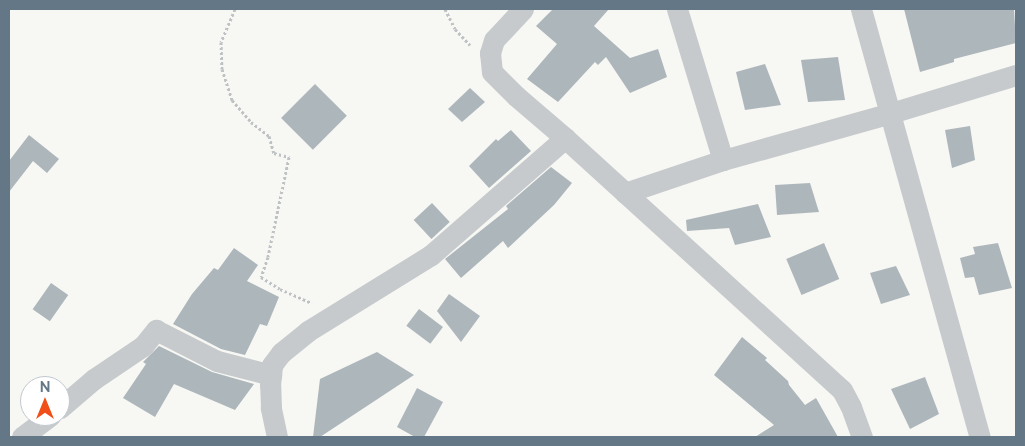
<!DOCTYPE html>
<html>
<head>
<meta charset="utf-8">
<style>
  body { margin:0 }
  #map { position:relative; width:1025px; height:446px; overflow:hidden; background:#f7f7f3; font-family:Raleway,sans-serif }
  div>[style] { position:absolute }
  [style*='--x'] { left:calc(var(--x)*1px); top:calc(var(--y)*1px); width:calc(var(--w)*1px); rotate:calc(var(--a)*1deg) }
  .building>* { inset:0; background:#adb6bb; transform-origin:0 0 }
  .path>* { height:3px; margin-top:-1.5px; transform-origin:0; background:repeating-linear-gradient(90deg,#bfc2c4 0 2.5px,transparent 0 5px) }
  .street>* { height:21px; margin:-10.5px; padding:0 10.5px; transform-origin:10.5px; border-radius:10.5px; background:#c6cacd }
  span { translate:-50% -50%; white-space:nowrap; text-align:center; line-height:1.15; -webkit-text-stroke:5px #fff; paint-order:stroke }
  .frame { position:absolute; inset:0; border:10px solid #637787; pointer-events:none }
  .north { position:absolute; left:20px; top:376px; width:50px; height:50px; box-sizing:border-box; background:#fff; border:1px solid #c1c9cf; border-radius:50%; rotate:0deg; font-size:14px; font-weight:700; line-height:20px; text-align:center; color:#637787 }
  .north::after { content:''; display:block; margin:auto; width:18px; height:22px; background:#f14f1a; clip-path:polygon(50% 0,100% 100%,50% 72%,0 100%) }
</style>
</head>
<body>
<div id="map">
  <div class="building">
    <i style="clip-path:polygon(553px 9px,609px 9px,594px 26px,630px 58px,658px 49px,667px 77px,630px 93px,606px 57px,598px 65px,595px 62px,558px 102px,527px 79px,557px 44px,536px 26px)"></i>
    <i style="clip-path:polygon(904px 9px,1014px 9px,1016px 43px,954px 59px,954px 62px,920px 72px)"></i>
    <i style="clip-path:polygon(838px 57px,845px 100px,808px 102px,801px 60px)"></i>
    <i style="clip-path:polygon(765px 64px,781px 105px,745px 110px,736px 72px)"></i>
    <i style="left:315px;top:84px;width:45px;height:48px;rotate:45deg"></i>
    <i style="clip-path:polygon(470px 88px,485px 102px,462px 122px,448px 109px)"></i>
    <i style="clip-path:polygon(970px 126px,975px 160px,952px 168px,945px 130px)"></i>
    <i style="clip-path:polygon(511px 130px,531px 151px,489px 188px,469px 166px,496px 139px,498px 141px)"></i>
    <i style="clip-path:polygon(29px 135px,59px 159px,47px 173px,33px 161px,9px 192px,9px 161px)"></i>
    <i style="clip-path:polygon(551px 167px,572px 183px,554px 205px,508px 248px,503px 241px,461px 278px,445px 259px,508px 209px,506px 206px)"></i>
    <i style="clip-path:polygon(810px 183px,819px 212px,777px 215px,775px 185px)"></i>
    <i style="left:432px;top:203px;width:26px;height:25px;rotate:47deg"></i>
    <i style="clip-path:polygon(758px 204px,771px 237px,735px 245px,729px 228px,687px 231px,686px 220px)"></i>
    <i style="left:824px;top:243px;width:39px;height:41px;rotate:67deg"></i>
    <i style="clip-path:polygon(998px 243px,1012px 288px,979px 295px,974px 277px,965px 278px,960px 258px,975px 254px,973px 247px)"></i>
    <i style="clip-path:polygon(234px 248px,258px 265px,247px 281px,279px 297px,267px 326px,260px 324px,245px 355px,221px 349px,173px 324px,192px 294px,214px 268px,218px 270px)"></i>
    <i style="clip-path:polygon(896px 266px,910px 295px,881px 304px,870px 273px)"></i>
    <i style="left:51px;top:283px;width:21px;height:32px;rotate:35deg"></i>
    <i style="clip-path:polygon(449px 294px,480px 316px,461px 342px,437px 311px)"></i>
    <i style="left:419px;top:309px;width:30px;height:21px;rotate:37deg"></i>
    <i style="clip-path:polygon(742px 337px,767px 358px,765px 360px,788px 381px,789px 385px,805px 405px,816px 398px,838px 437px,755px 437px,774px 425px,714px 375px)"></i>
    <i style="clip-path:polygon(159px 346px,212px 372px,254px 384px,235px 410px,174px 384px,155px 417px,123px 398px,146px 364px,143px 362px)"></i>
    <i style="clip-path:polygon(377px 352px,414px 375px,320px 437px,313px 437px,320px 379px)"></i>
    <i style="clip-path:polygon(925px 377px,939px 414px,910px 429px,891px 389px)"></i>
    <i style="clip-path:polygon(417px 388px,443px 402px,424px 437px,415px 437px,397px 427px)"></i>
  </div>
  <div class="path">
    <i style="--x:235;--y:9;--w:36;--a:113"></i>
    <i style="--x:221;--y:42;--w:27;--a:88"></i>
    <i style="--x:222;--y:69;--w:33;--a:72"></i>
    <i style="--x:232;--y:100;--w:29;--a:49"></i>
    <i style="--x:251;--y:122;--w:23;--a:38"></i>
    <i style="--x:269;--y:136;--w:18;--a:74"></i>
    <i style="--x:274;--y:153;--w:16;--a:15"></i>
    <i style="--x:289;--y:157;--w:102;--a:101.9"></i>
    <i style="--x:268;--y:257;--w:21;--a:109"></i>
    <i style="--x:261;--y:277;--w:22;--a:32"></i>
    <i style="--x:280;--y:289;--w:35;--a:24"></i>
    <i style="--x:445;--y:9;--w:22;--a:63"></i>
    <i style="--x:455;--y:29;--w:22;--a:47"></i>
  </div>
  <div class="street">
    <i style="--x:523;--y:9;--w:42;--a:133.1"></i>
    <i style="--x:494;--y:40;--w:14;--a:107"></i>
    <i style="--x:490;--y:53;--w:19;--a:84"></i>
    <i style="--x:492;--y:72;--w:34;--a:45"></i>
    <i style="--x:516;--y:96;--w:65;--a:40.6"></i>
    <i style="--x:565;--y:138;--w:374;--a:42.3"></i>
    <i style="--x:842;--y:390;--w:19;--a:62"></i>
    <i style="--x:851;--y:407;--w:32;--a:70"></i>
    <i style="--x:677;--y:9;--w:158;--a:73.1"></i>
    <i style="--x:861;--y:9;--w:444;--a:74.5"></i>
    <i style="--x:625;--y:193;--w:103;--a:-18.6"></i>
    <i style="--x:723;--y:160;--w:174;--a:-15.6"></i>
    <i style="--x:891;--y:113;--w:131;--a:-16.9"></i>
    <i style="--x:60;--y:408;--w:45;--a:-40.5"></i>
    <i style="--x:94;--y:379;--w:59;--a:-34"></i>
    <i style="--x:143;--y:346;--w:21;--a:-51"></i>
    <i style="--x:156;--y:330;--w:68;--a:26.9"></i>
    <i style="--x:217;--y:361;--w:56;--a:14.5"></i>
    <i style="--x:22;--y:437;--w:35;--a:-37"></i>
    <i style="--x:277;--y:437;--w:30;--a:-102"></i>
    <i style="--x:271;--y:408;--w:23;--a:-92"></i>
    <i style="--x:270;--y:385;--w:20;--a:-84"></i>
    <i style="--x:272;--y:365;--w:15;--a:-53"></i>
    <i style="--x:281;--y:353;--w:35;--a:-39"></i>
    <i style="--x:308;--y:331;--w:145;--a:-31.7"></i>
    <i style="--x:431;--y:255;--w:178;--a:-41.1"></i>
  </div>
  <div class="frame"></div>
  <div class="north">N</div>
</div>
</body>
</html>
